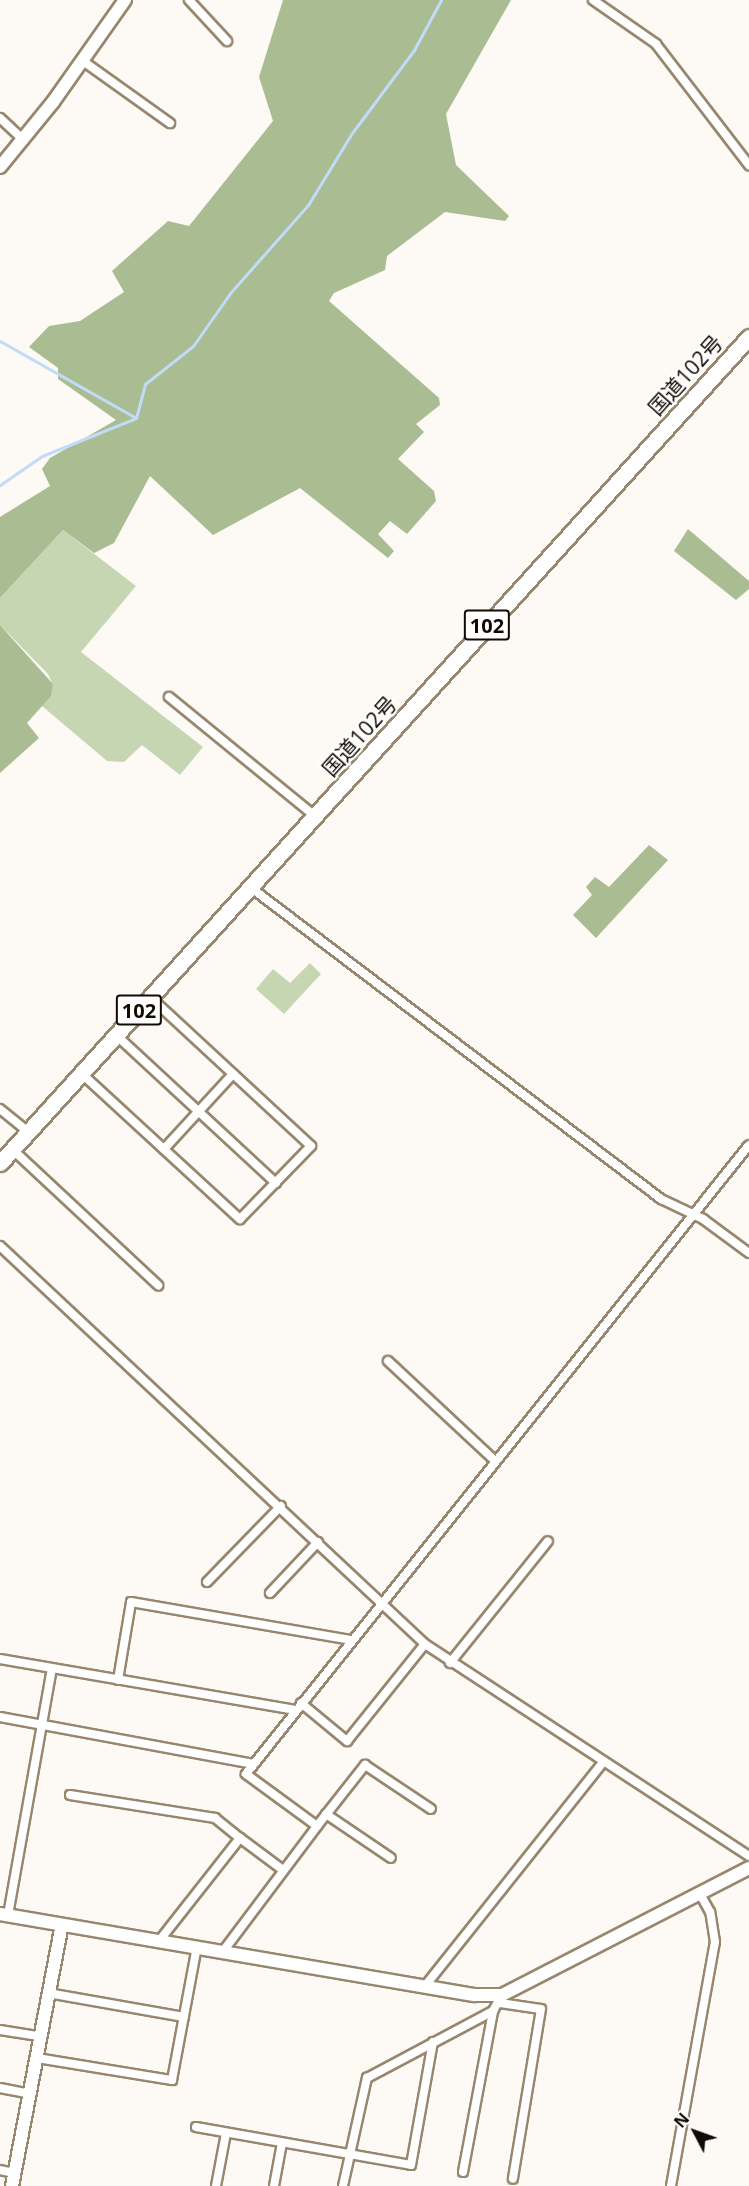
<!DOCTYPE html>
<html>
<head>
<meta charset="utf-8">
<style>
  body { margin:0 }
  #map { position:relative; width:749px; height:2186px; overflow:hidden; background:#fdf9f4; font-family:"Open Sans","Noto Sans JP",sans-serif }
  div>[style] { position:absolute }
  [style*='--x'] { left:calc(var(--x)*1px); top:calc(var(--y)*1px); width:calc(var(--w)*1px); rotate:calc(var(--a)*1deg) }
  .green>* { inset:0; background:#c6d6b2 }
  .forest>* { inset:0; background:#aabd92 }
  .stream>* { height:3px; margin:-1.5px; padding:0 1.5px; transform-origin:1.5px; border-radius:1.5px; background:#c2dbf9 }
  .roads { filter:drop-shadow(2px 0 #97876e) drop-shadow(-2px 0 #97876e) drop-shadow(0 2px #97876e) drop-shadow(0 -2px #97876e) }
  .street>* { height:8px; margin:-4px; padding:0 4px; transform-origin:4px; border-radius:4px; background:#fff }
  .secondary>* { height:12px; margin:-6px; padding:0 6px; transform-origin:6px; border-radius:6px; background:#fff }
  .highway>* { height:15px; margin:-7.5px; padding:0 7.5px; transform-origin:7.5px; border-radius:7.5px; background:#fff }
  span { translate:-50% -50%; white-space:nowrap; text-align:center; line-height:1.15; -webkit-text-stroke:4.5px #fff; paint-order:stroke }
  .shield-label span { padding:2px 4px; background:#fff; border:2px solid; border-radius:4px; -webkit-text-stroke-width:0 }
  .shield-label { font-size:20px; color:#110b04; font-weight:700 }
  .street-label { font-size:21px; color:#110b04 }
  .north { position:absolute; left:665px; top:2102px; width:60px; height:60px; -webkit-text-stroke:4px #fff; paint-order:stroke; rotate:311deg; font-size:16px; font-weight:700; line-height:24px; text-align:center; color:#110b04 }
  .north::after { content:''; display:block; margin:auto; width:21px; height:27px; background:#110b04; clip-path:polygon(50% 0,100% 100%,50% 72%,0 100%) }
</style>
</head>
<body>
<div id="map">
  <div class="green">
    <i style="clip-path:polygon(63px 530px,136px 586px,81px 652px,203px 747px,180px 775px,142px 745px,124px 762px,107px 761px,42px 706px,53px 685px,48px 674px,0 625px,0 598px)"></i>
    <i style="clip-path:polygon(310px 963px,321px 974px,284px 1014px,256px 989px,273px 969px,290px 983px)"></i>
  </div>
  <div class="forest">
    <i style="clip-path:polygon(283px 0,511px 0,446px 114px,456px 165px,509px 216px,505px 221px,445px 212px,387px 256px,385px 270px,334px 293px,329px 301px,439px 398px,440px 405px,416px 424px,424px 432px,398px 459px,434px 491px,436px 501px,407px 534px,390px 521px,378px 534px,394px 551px,388px 558px,300px 488px,213px 535px,150px 476px,114px 543px,94px 553px,63px 530px,0 598px,0 517px,50px 486px,42px 469px,50px 458px,116px 420px,58px 379px,58px 368px,29px 347px,49px 326px,80px 321px,124px 292px,112px 271px,168px 221px,189px 226px,273px 121px,259px 77px)"></i>
    <i style="clip-path:polygon(688px 529px,749px 581px,749px 589px,736px 600px,674px 551px)"></i>
    <i style="clip-path:polygon(0 625px,53px 684px,51px 696px,27px 723px,39px 738px,0 773px)"></i>
    <i style="clip-path:polygon(649px 845px,668px 860px,596px 938px,573px 915px,592px 895px,586px 887px,595px 877px,609px 887px)"></i>
  </div>
  <div class="stream">
    <i style="--x:0;--y:341;--w:156;--a:29.5"></i>
    <i style="--x:0;--y:485;--w:51;--a:-34.6"></i>
    <i style="--x:42;--y:456;--w:101;--a:-22"></i>
    <i style="--x:136;--y:418;--w:35;--a:-75"></i>
    <i style="--x:145;--y:384;--w:61;--a:-38.4"></i>
    <i style="--x:193;--y:346;--w:66;--a:-54.9"></i>
    <i style="--x:231;--y:292;--w:116;--a:-48.5"></i>
    <i style="--x:308;--y:205;--w:84;--a:-58.6"></i>
    <i style="--x:352;--y:133;--w:104;--a:-53.2"></i>
    <i style="--x:414;--y:50;--w:57;--a:-61.6"></i>
  </div>
  <div class="roads">
    <div class="street">
      <i style="--x:189;--y:0;--w:56;--a:47.2"></i>
      <i style="--x:593;--y:0;--w:77;--a:34.9"></i>
      <i style="--x:656;--y:44;--w:153;--a:52.5"></i>
      <i style="--x:83;--y:61;--w:107;--a:35.5"></i>
      <i style="--x:0;--y:118;--w:33;--a:43"></i>
      <i style="--x:169;--y:697;--w:188;--a:39.2"></i>
      <i style="--x:250;--y:887;--w:516;--a:37.2"></i>
      <i style="--x:661;--y:1199;--w:47;--a:25.5"></i>
      <i style="--x:703;--y:1219;--w:57;--a:36.5"></i>
      <i style="--x:116;--y:1035;--w:218;--a:42.8"></i>
      <i style="--x:81;--y:1073;--w:216;--a:42.6"></i>
      <i style="--x:240;--y:1219;--w:102;--a:-45.8"></i>
      <i style="--x:311;--y:1146;--w:219;--a:-137.2"></i>
      <i style="--x:0;--y:1109;--w:36;--a:39"></i>
      <i style="--x:12;--y:1149;--w:200;--a:43"></i>
      <i style="--x:164;--y:1149;--w:102;--a:-47.4"></i>
      <i style="--x:0;--y:1246;--w:582;--a:43.12"></i>
      <i style="--x:425;--y:1644;--w:387;--a:33.2"></i>
      <i style="--x:388;--y:1361;--w:145;--a:43"></i>
      <i style="--x:207;--y:1582;--w:106;--a:-45.8"></i>
      <i style="--x:270;--y:1593;--w:70;--a:-46.7"></i>
      <i style="--x:0;--y:1659;--w:300;--a:9.8"></i>
      <i style="--x:450;--y:1663;--w:156;--a:-51.2"></i>
      <i style="--x:118;--y:1680;--w:79;--a:-80.5"></i>
      <i style="--x:131;--y:1602;--w:224;--a:9.8"></i>
      <i style="--x:301;--y:1703;--w:60;--a:39.6"></i>
      <i style="--x:347;--y:1741;--w:124;--a:-51.2"></i>
      <i style="--x:0;--y:1717;--w:258;--a:10.5"></i>
      <i style="--x:70;--y:1795;--w:147;--a:9"></i>
      <i style="--x:215;--y:1818;--w:32;--a:39"></i>
      <i style="--x:240;--y:1838;--w:131;--a:128.2"></i>
      <i style="--x:326;--y:1814;--w:78;--a:34.1"></i>
      <i style="--x:317;--y:1826;--w:78;--a:-51.8"></i>
      <i style="--x:365;--y:1765;--w:79;--a:33.7"></i>
      <i style="--x:240;--y:1838;--w:54;--a:36.7"></i>
      <i style="--x:8;--y:1915;--w:250;--a:-79.9"></i>
      <i style="--x:224;--y:1950;--w:155;--a:-53.1"></i>
      <i style="--x:317;--y:1826;--w:88;--a:-143.8"></i>
      <i style="--x:246;--y:1774;--w:805;--a:-51.35"></i>
      <i style="--x:425;--y:1986;--w:286;--a:-51.5"></i>
      <i style="--x:48;--y:1993;--w:138;--a:10"></i>
      <i style="--x:500;--y:2003;--w:41;--a:8.3"></i>
      <i style="--x:541;--y:2009;--w:172;--a:99.4"></i>
      <i style="--x:0;--y:2030;--w:39;--a:9"></i>
      <i style="--x:37;--y:2058;--w:137;--a:9.3"></i>
      <i style="--x:172;--y:2080;--w:135;--a:-79.4"></i>
      <i style="--x:0;--y:2088;--w:31;--a:11"></i>
      <i style="--x:196;--y:2127;--w:218;--a:10"></i>
      <i style="--x:411;--y:2165;--w:125;--a:-79.9"></i>
      <i style="--x:0;--y:2170;--w:14;--a:12"></i>
      <i style="--x:463;--y:2172;--w:164;--a:-79.4"></i>
      <i style="--x:216;--y:2186;--w:54;--a:-79.3"></i>
      <i style="--x:274;--y:2186;--w:44;--a:-79.5"></i>
      <i style="--x:343;--y:2186;--w:111;--a:-77.5"></i>
      <i style="--x:367;--y:2078;--w:143;--a:-28"></i>
      <i style="--x:493;--y:2011;--w:18;--a:-61"></i>
      <i style="--x:671;--y:2186;--w:248;--a:-79.8"></i>
      <i style="--x:715;--y:1942;--w:30;--a:-99"></i>
      <i style="--x:710;--y:1912;--w:21;--a:-119"></i>
    </div>
    <div class="secondary">
      <i style="--x:0;--y:167;--w:84;--a:-50.8"></i>
      <i style="--x:53;--y:102;--w:125;--a:-54.8"></i>
      <i style="--x:0;--y:1914;--w:482;--a:9.7"></i>
      <i style="--x:475;--y:1995;--w:27;--a:0"></i>
      <i style="--x:502;--y:1995;--w:278;--a:-27.2"></i>
      <i style="--x:12;--y:2186;--w:266;--a:-79.2"></i>
    </div>
    <div class="highway">
      <i style="--x:0;--y:1163;--w:1115;--a:-47.8"></i>
    </div>
  </div>
  <div class="shield-label">
    <span style="left:487px;top:625px">102</span>
    <span style="left:139px;top:1010px">102</span>
  </div>
  <div class="street-label">
    <span style="left:685px;top:375px;rotate:-48deg">国道102号</span>
    <span style="left:359px;top:736px;rotate:-48deg">国道102号</span>
  </div>
  <div class="north">N</div>
</div>
</body>
</html>
